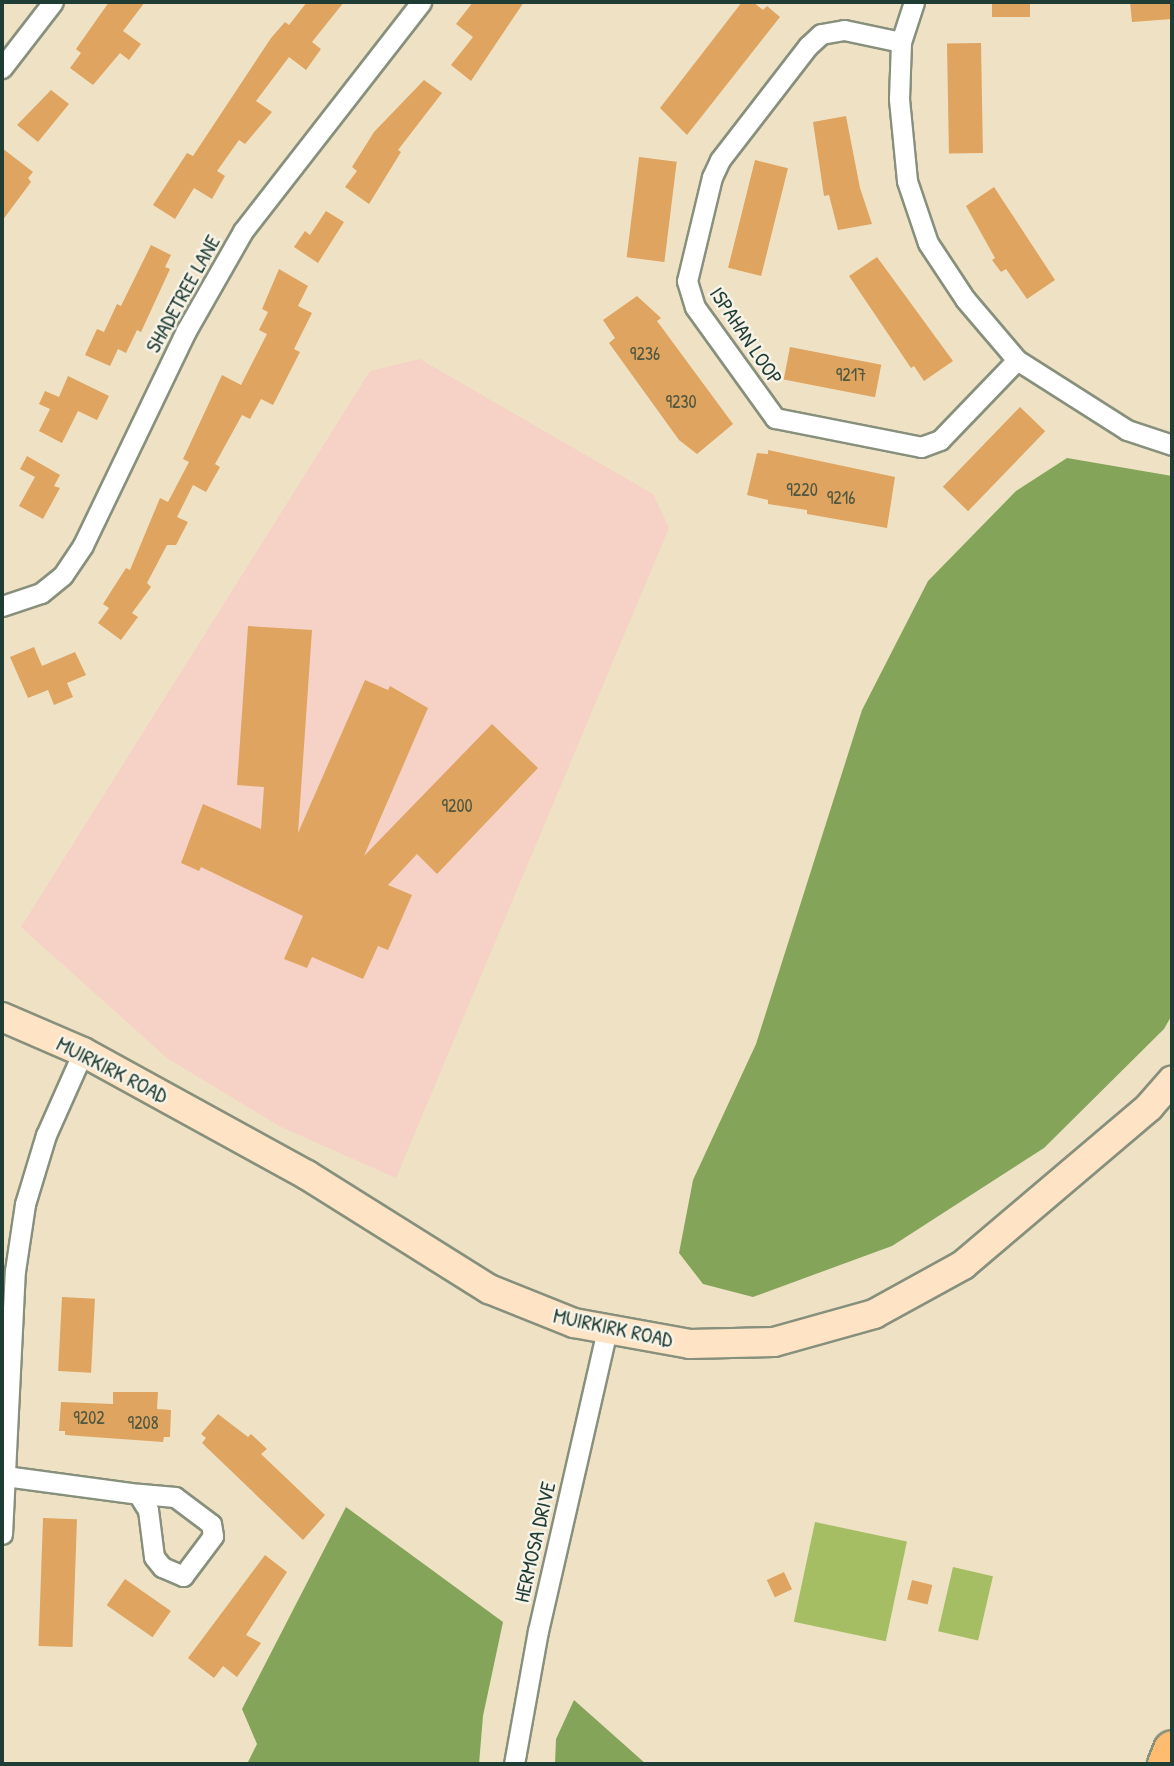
<!DOCTYPE html>
<html>
<head>
<meta charset="utf-8">
<style>
  body { margin:0 }
  #map { position:relative; width:1174px; height:1766px; overflow:hidden; background:#efe2c4; font-family:"Patrick Hand",sans-serif }
  div>[style] { position:absolute }
  [style*='--x'] { left:calc(var(--x)*1px); top:calc(var(--y)*1px); width:calc(var(--w)*1px); rotate:calc(var(--a)*1deg) }
  .built>* { inset:0; background:#f6d1c5 }
  .green>* { inset:0; background:#a6be63; transform-origin:0 0 }
  .forest>* { inset:0; background:#84a559 }
  .building>* { inset:0; background:#dea460; transform-origin:0 0 }
  .roads { filter:drop-shadow(2px 0 #87907c) drop-shadow(-2px 0 #87907c) drop-shadow(0 2px #87907c) drop-shadow(0 -2px #87907c) }
  .minor>* { height:19px; margin:-9.5px; padding:0 9.5px; transform-origin:9.5px; border-radius:9.5px; background:#fff }
  .secondary>* { height:28px; margin:-14px; padding:0 14px; transform-origin:14px; border-radius:14px; background:#fee4c5 }
  .motorway>* { height:37px; margin:-18.5px; padding:0 18.5px; transform-origin:18.5px; border-radius:18.5px; background:#fdbc6f }
  span { translate:-50% -50%; white-space:nowrap; text-align:center; line-height:1.15; -webkit-text-stroke:5px #f7f3e8; paint-order:stroke }
  .number-label { font-size:18px; color:#4f573f }
  .number-label span { -webkit-text-stroke-width:0 }
  .street-label { font-size:21px; color:#1f3d34 }
  .frame { position:absolute; inset:0; border:4px solid #1f3d34; pointer-events:none }
</style>
</head>
<body>
<div id="map">
  <div class="built">
    <i style="clip-path:polygon(420px 359px,653px 494px,669px 528px,396px 1178px,279px 1126px,167px 1058px,21px 927px,370px 371px)"></i>
  </div>
  <div class="green">
    <i style="left:815px;top:1522px;width:94px;height:102px;rotate:12deg"></i>
    <i style="left:953px;top:1567px;width:41px;height:66px;rotate:13deg"></i>
  </div>
  <div class="forest">
    <i style="clip-path:polygon(1067px 458px,1172px 476px,1172px 1015px,1164px 1029px,1044px 1148px,892px 1246px,753px 1297px,703px 1284px,679px 1253px,693px 1180px,756px 1044px,862px 710px,928px 581px,1016px 491px)"></i>
    <i style="clip-path:polygon(346px 1507px,503px 1622px,483px 1716px,479px 1764px,247px 1764px,257px 1744px,242px 1709px)"></i>
    <i style="clip-path:polygon(574px 1700px,646px 1764px,555px 1764px,556px 1739px)"></i>
  </div>
  <div class="building">
    <i style="clip-path:polygon(109px 2px,145px 2px,123px 31px,141px 44px,129px 60px,120px 53px,93px 85px,70px 68px,81px 53px,76px 49px)"></i>
    <i style="clip-path:polygon(307px 2px,344px 2px,312px 42px,321px 49px,306px 70px,289px 57px,256px 101px,272px 112px,245px 144px,239px 140px,217px 171px,225px 176px,212px 199px,194px 188px,175px 219px,153px 205px,187px 153px,193px 156px,271px 38px,285px 22px,289px 25px)"></i>
    <i style="clip-path:polygon(473px 2px,524px 2px,471px 81px,451px 65px,473px 37px,456px 24px)"></i>
    <i style="clip-path:polygon(742px 2px,753px 2px,763px 10px,767px 6px,780px 17px,687px 135px,660px 108px)"></i>
    <i style="left:992px;top:2px;width:38px;height:15px"></i>
    <i style="clip-path:polygon(1130px 2px,1172px 2px,1172px 19px,1132px 22px)"></i>
    <i style="left:981px;top:43px;width:110px;height:34px;rotate:89deg"></i>
    <i style="clip-path:polygon(424px 80px,442px 93px,398px 150px,401px 152px,369px 204px,345px 187px,357px 171px,352px 167px,374px 132px)"></i>
    <i style="clip-path:polygon(51px 90px,69px 104px,38px 142px,17px 125px)"></i>
    <i style="clip-path:polygon(846px 116px,860px 188px,872px 224px,838px 230px,829px 195px,824px 196px,813px 122px)"></i>
    <i style="clip-path:polygon(2px 148px,33px 172px,28px 178px,31px 182px,2px 221px)"></i>
    <i style="left:639px;top:157px;width:38px;height:101px;rotate:7deg"></i>
    <i style="left:755px;top:160px;width:34px;height:111px;rotate:14deg"></i>
    <i style="clip-path:polygon(994px 187px,1055px 280px,1027px 299px,1006px 269px,1001px 272px,992px 260px,995px 258px,966px 206px)"></i>
    <i style="clip-path:polygon(326px 211px,344px 222px,318px 263px,294px 247px,305px 231px,310px 235px)"></i>
    <i style="clip-path:polygon(151px 245px,171px 255px,165px 267px,170px 269px,141px 332px,137px 330px,126px 353px,118px 349px,110px 366px,85px 355px,97px 329px,104px 332px,117px 304px,121px 306px)"></i>
    <i style="clip-path:polygon(877px 257px,953px 361px,924px 381px,914px 366px,911px 368px,849px 276px)"></i>
    <i style="clip-path:polygon(279px 269px,308px 286px,298px 306px,312px 313px,294px 349px,300px 352px,273px 405px,261px 399px,250px 419px,242px 415px,215px 464px,220px 467px,206px 492px,193px 485px,177px 517px,188px 522px,176px 545px,167px 545px,147px 583px,151px 587px,132px 613px,138px 617px,121px 640px,98px 623px,109px 608px,103px 604px,126px 568px,130px 570px,160px 498px,168px 502px,189px 462px,183px 459px,222px 375px,241px 385px,267px 334px,259px 330px,268px 312px,262px 309px)"></i>
    <i style="clip-path:polygon(637px 296px,661px 318px,657px 321px,733px 424px,697px 454px,679px 440px,609px 343px,615px 338px,603px 320px)"></i>
    <i style="left:790px;top:347px;width:93px;height:33px;rotate:11deg"></i>
    <i style="clip-path:polygon(68px 376px,109px 396px,97px 420px,78px 411px,62px 443px,39px 431px,50px 409px,39px 404px,45px 391px,59px 397px)"></i>
    <i style="left:1020px;top:407px;width:35px;height:111px;rotate:44deg"></i>
    <i style="clip-path:polygon(768px 450px,895px 477px,887px 528px,807px 514px,807px 510px,768px 504px,768px 500px,747px 495px,757px 453px,768px 454px)"></i>
    <i style="clip-path:polygon(27px 456px,60px 475px,54px 486px,60px 488px,43px 519px,19px 506px,35px 477px,20px 469px)"></i>
    <i style="clip-path:polygon(248px 626px,312px 630px,298px 833px,365px 680px,388px 690px,390px 686px,428px 708px,364px 856px,492px 724px,538px 768px,437px 874px,417px 854px,388px 885px,412px 895px,388px 950px,378px 946px,363px 979px,312px 957px,307px 968px,284px 959px,303px 916px,201px 867px,199px 871px,181px 863px,203px 804px,261px 829px,264px 787px,237px 785px)"></i>
    <i style="clip-path:polygon(34px 647px,42px 666px,75px 652px,86px 675px,67px 683px,73px 697px,54px 705px,48px 690px,28px 698px,10px 657px)"></i>
    <i style="left:62px;top:1297px;width:33px;height:74px;rotate:3deg"></i>
    <i style="clip-path:polygon(113px 1392px,158px 1392px,157px 1409px,171px 1410px,170px 1437px,164px 1437px,163px 1442px,65px 1435px,65px 1431px,59px 1431px,61px 1402px,113px 1404px)"></i>
    <i style="clip-path:polygon(218px 1414px,248px 1437px,251px 1434px,267px 1449px,261px 1454px,325px 1515px,303px 1540px,202px 1443px,206px 1438px,201px 1434px)"></i>
    <i style="left:43px;top:1518px;width:34px;height:128px;rotate:2deg"></i>
    <i style="clip-path:polygon(265px 1555px,287px 1572px,246px 1635px,261px 1643px,237px 1677px,223px 1666px,214px 1678px,188px 1658px)"></i>
    <i style="left:784px;top:1572px;width:19px;height:19px;rotate:65deg"></i>
    <i style="left:125px;top:1579px;width:56px;height:32px;rotate:35deg"></i>
    <i style="left:912px;top:1580px;width:21px;height:20px;rotate:14deg"></i>
  </div>
  <div class="roads">
    <div class="minor">
      <i style="--x:914;--y:2;--w:42;--a:108"></i>
      <i style="--x:901;--y:42;--w:57;--a:92"></i>
      <i style="--x:899;--y:99;--w:82;--a:84.4"></i>
      <i style="--x:907;--y:181;--w:65;--a:71.3"></i>
      <i style="--x:928;--y:243;--w:67;--a:56.5"></i>
      <i style="--x:965;--y:299;--w:80;--a:49.6"></i>
      <i style="--x:1017;--y:360;--w:130;--a:32.5"></i>
      <i style="--x:1127;--y:430;--w:47;--a:18.4"></i>
      <i style="--x:901;--y:42;--w:58;--a:-168.1"></i>
      <i style="--x:844;--y:30;--w:23;--a:170"></i>
      <i style="--x:821;--y:34;--w:18;--a:137"></i>
      <i style="--x:808;--y:46;--w:144;--a:127.7"></i>
      <i style="--x:720;--y:160;--w:19;--a:115"></i>
      <i style="--x:712;--y:177;--w:107;--a:103.5"></i>
      <i style="--x:687;--y:281;--w:27;--a:73"></i>
      <i style="--x:695;--y:307;--w:137;--a:54.2"></i>
      <i style="--x:775;--y:418;--w:149;--a:11.2"></i>
      <i style="--x:921;--y:447;--w:20;--a:-20"></i>
      <i style="--x:940;--y:440;--w:111;--a:-46.1"></i>
      <i style="--x:2;--y:68;--w:83;--a:-52.3"></i>
      <i style="--x:2;--y:606;--w:41;--a:-18.4"></i>
      <i style="--x:41;--y:593;--w:28;--a:-39"></i>
      <i style="--x:63;--y:575;--w:36;--a:-56"></i>
      <i style="--x:83;--y:545;--w:237;--a:-64.3"></i>
      <i style="--x:186;--y:331;--w:115;--a:-60.3"></i>
      <i style="--x:243;--y:231;--w:290;--a:-52.1"></i>
      <i style="--x:5;--y:1476;--w:134;--a:7.7"></i>
      <i style="--x:138;--y:1494;--w:19;--a:58"></i>
      <i style="--x:148;--y:1510;--w:47;--a:82.7"></i>
      <i style="--x:154;--y:1557;--w:13;--a:51"></i>
      <i style="--x:162;--y:1567;--w:23;--a:23"></i>
      <i style="--x:183;--y:1576;--w:50;--a:-53.1"></i>
      <i style="--x:213;--y:1536;--w:12;--a:-99"></i>
      <i style="--x:211;--y:1524;--w:45;--a:-143.1"></i>
      <i style="--x:175;--y:1497;--w:37;--a:-175"></i>
      <i style="--x:2;--y:1534;--w:263;--a:-87.2"></i>
      <i style="--x:15;--y:1271;--w:68;--a:-81.5"></i>
      <i style="--x:25;--y:1204;--w:72;--a:-73.1"></i>
      <i style="--x:46;--y:1135;--w:91;--a:-66"></i>
      <i style="--x:514;--y:1764;--w:135;--a:-79.8"></i>
      <i style="--x:538;--y:1631;--w:309;--a:-77.1"></i>
    </div>
    <div class="secondary">
      <i style="--x:2;--y:1017;--w:88;--a:23.4"></i>
      <i style="--x:83;--y:1052;--w:256;--a:28.8"></i>
      <i style="--x:307;--y:1175;--w:215;--a:32.1"></i>
      <i style="--x:489;--y:1289;--w:92;--a:21.8"></i>
      <i style="--x:574;--y:1323;--w:118;--a:10.3"></i>
      <i style="--x:690;--y:1344;--w:84;--a:-1.4"></i>
      <i style="--x:774;--y:1342;--w:104;--a:-15.6"></i>
      <i style="--x:874;--y:1314;--w:102;--a:-28.8"></i>
      <i style="--x:963;--y:1265;--w:244;--a:-40.3"></i>
      <i style="--x:1149;--y:1107;--w:35;--a:-49"></i>
    </div>
    <div class="motorway">
      <i style="--x:1166;--y:1764;--w:16;--a:-68"></i>
    </div>
  </div>
  <div class="number-label">
    <span style="left:645px;top:354px">9236</span>
    <span style="left:851px;top:375px">9217</span>
    <span style="left:681px;top:402px">9230</span>
    <span style="left:802px;top:490px">9220</span>
    <span style="left:841px;top:498px">9216</span>
    <span style="left:457px;top:806px">9200</span>
    <span style="left:89px;top:1418px">9202</span>
    <span style="left:143px;top:1423px">9208</span>
  </div>
  <div class="street-label">
    <span style="left:183px;top:294px;rotate:-61deg">SHADETREE LANE</span>
    <span style="left:746px;top:336px;rotate:56deg">ISPAHAN LOOP</span>
    <span style="left:112px;top:1070px;rotate:27deg">MUIRKIRK ROAD</span>
    <span style="left:613px;top:1328px;rotate:12deg">MUIRKIRK ROAD</span>
    <span style="left:535px;top:1542px;rotate:-77deg">HERMOSA DRIVE</span>
  </div>
  <div class="frame"></div>
</div>
</body>
</html>
